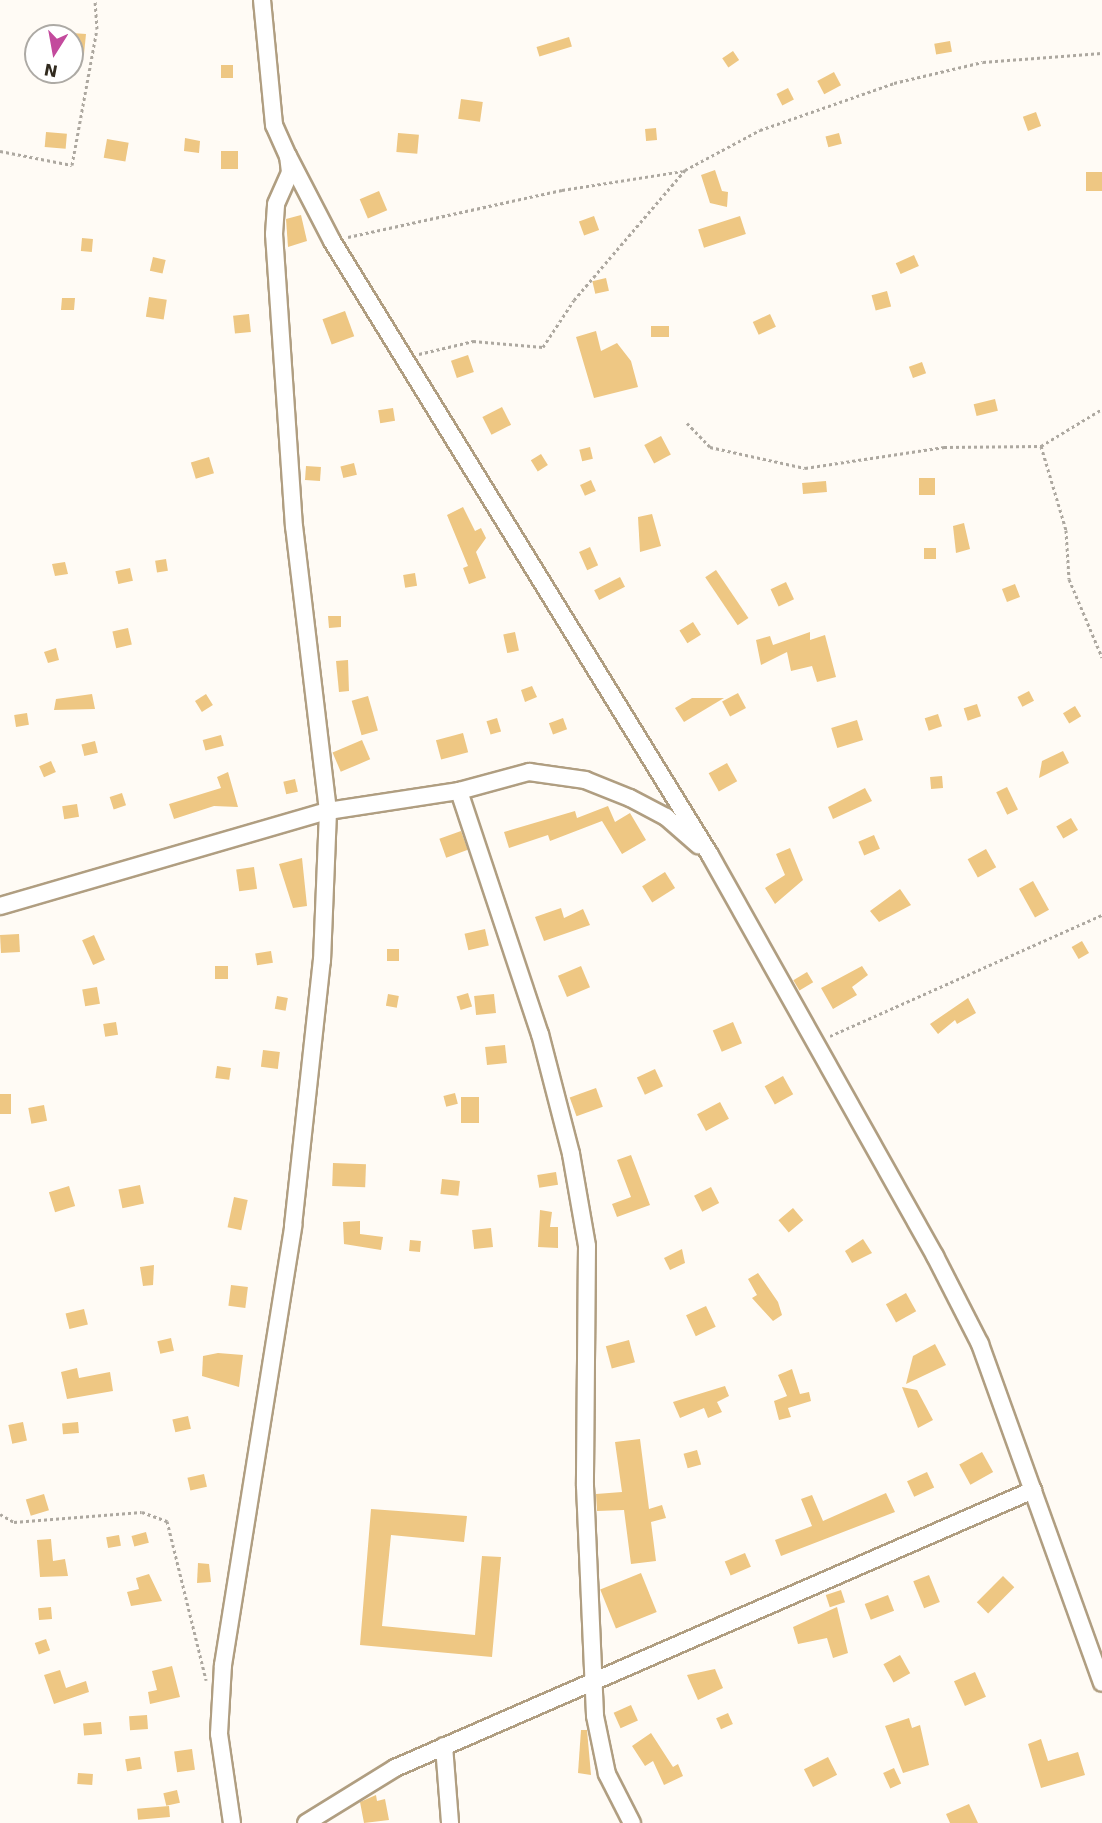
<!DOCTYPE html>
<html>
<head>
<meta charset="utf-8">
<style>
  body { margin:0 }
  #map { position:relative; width:1102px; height:1823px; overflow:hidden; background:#fffbf5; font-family:"DejaVu Sans",sans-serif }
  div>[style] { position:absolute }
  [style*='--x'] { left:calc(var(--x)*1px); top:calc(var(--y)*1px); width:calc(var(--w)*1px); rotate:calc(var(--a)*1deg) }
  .building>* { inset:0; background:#eec783; transform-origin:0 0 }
  .path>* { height:3px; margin-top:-1.5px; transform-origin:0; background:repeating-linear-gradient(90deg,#ada8a0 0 3px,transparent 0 6px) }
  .roads { filter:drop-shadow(2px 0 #b09e81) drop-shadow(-2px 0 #b09e81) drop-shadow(0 2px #b09e81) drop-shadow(0 -2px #b09e81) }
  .street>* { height:16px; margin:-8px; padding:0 8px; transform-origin:8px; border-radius:8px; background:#fff }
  span { translate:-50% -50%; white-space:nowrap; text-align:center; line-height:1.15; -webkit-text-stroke:5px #fff; paint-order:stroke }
  .north { position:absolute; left:24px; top:24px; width:60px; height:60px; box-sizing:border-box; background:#fff; border:2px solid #adaaa5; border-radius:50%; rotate:191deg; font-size:16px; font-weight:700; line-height:24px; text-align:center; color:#312a1e }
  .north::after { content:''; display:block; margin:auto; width:21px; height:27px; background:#c34a9d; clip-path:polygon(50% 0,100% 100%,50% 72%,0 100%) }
</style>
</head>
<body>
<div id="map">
  <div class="building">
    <i style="clip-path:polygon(72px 33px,86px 34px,84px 54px,72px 53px)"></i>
    <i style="left:569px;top:37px;width:10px;height:34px;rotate:73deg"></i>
    <i style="left:950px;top:41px;width:11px;height:16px;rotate:80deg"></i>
    <i style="left:733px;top:51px;width:11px;height:13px;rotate:56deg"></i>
    <i style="left:221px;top:65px;width:12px;height:13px"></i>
    <i style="left:834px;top:72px;width:15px;height:19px;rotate:62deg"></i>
    <i style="left:788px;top:88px;width:13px;height:13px;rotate:63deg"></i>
    <i style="left:461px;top:99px;width:22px;height:20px;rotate:8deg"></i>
    <i style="left:1036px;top:112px;width:15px;height:14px;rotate:70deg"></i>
    <i style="left:656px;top:128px;width:12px;height:11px;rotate:85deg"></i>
    <i style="left:46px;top:132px;width:21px;height:15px;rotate:5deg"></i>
    <i style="left:398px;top:133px;width:21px;height:19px;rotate:5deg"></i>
    <i style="left:839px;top:133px;width:11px;height:14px;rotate:75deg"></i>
    <i style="clip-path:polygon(185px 138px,200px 141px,199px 153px,184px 151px)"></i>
    <i style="left:107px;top:139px;width:22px;height:19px;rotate:10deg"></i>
    <i style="left:238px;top:151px;width:18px;height:17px;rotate:90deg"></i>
    <i style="clip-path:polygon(715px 170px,722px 191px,728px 192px,727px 207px,710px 203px,701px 175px)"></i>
    <i style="left:1102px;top:172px;width:19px;height:16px;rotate:90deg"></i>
    <i style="left:379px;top:191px;width:21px;height:21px;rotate:67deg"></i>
    <i style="clip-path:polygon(301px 215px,307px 241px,288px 247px,286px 219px)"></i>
    <i style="left:594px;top:216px;width:15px;height:16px;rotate:70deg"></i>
    <i style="left:740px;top:216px;width:19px;height:44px;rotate:72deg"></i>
    <i style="left:82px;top:238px;width:11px;height:13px;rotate:5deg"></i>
    <i style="left:914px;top:255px;width:12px;height:20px;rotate:66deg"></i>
    <i style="left:153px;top:257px;width:13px;height:14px;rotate:13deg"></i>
    <i style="left:606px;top:278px;width:13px;height:14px;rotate:77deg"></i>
    <i style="left:887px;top:291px;width:16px;height:16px;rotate:75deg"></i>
    <i style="left:149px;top:297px;width:18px;height:20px;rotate:9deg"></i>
    <i style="clip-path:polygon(62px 298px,75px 298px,74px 310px,61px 310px)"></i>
    <i style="left:345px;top:311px;width:27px;height:24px;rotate:70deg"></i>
    <i style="left:249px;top:314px;width:18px;height:16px;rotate:84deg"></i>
    <i style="left:770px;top:314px;width:14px;height:19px;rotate:65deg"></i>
    <i style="left:651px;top:326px;width:18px;height:11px"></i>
    <i style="clip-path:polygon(596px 331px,601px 351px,617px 343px,631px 361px,638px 387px,594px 398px,576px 337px)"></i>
    <i style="left:468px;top:355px;width:18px;height:18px;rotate:71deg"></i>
    <i style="left:922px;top:362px;width:12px;height:14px;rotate:70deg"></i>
    <i style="left:995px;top:399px;width:12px;height:22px;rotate:76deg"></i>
    <i style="left:502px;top:407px;width:20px;height:22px;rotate:63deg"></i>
    <i style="left:393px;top:408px;width:13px;height:15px;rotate:81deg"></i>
    <i style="left:661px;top:436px;width:21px;height:19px;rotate:62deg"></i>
    <i style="left:590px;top:447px;width:12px;height:11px;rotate:76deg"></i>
    <i style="left:541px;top:454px;width:13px;height:12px;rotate:58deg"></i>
    <i style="left:209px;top:457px;width:17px;height:19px;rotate:73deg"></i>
    <i style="left:354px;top:463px;width:12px;height:14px;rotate:76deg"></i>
    <i style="left:306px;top:466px;width:15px;height:14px;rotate:4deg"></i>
    <i style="left:919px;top:478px;width:16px;height:17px"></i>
    <i style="left:591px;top:480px;width:12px;height:12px;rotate:66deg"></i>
    <i style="left:826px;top:481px;width:11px;height:24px;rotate:85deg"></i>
    <i style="clip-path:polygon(463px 507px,475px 531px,481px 528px,486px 538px,476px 552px,486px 578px,469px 584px,463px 568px,468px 566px,447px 515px)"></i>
    <i style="clip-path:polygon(652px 514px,661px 546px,640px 552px,638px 517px)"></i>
    <i style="clip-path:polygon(964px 523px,970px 549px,956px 553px,953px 526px)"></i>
    <i style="left:590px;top:547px;width:20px;height:12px;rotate:66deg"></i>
    <i style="left:924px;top:548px;width:12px;height:11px"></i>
    <i style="left:166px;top:559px;width:12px;height:11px;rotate:81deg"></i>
    <i style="clip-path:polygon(65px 562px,68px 574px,55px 576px,52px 564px)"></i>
    <i style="left:130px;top:568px;width:13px;height:15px;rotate:77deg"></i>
    <i style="left:716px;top:570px;width:58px;height:13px;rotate:56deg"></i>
    <i style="left:415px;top:573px;width:13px;height:12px;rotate:81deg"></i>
    <i style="left:620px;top:577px;width:11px;height:29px;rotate:63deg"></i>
    <i style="left:786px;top:582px;width:19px;height:17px;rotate:65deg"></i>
    <i style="left:1015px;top:584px;width:14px;height:14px;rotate:69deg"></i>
    <i style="clip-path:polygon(328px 616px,341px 616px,341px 627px,329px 628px)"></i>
    <i style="left:693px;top:622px;width:15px;height:16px;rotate:58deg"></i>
    <i style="left:128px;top:628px;width:17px;height:16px;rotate:77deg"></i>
    <i style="left:515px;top:632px;width:19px;height:12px;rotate:78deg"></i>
    <i style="clip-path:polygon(810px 632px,810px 640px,825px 635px,836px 677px,817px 682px,812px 666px,791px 671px,787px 652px,761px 665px,756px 640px,770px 636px,773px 645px)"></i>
    <i style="clip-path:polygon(56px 648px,59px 660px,48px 663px,44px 652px)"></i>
    <i style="clip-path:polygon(348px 660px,349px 691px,339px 692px,336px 661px)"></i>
    <i style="clip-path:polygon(532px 686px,537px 697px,525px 702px,521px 690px)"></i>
    <i style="left:1029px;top:691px;width:11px;height:13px;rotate:63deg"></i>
    <i style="left:738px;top:693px;width:17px;height:18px;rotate:62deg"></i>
    <i style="clip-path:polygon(92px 694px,95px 709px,54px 710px,56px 699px)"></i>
    <i style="left:206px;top:694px;width:13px;height:13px;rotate:58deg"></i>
    <i style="left:368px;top:696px;width:36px;height:17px;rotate:74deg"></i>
    <i style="clip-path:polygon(692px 698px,724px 698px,684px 722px,675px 708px)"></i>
    <i style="left:977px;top:704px;width:13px;height:14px;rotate:72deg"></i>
    <i style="left:1075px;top:706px;width:12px;height:14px;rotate:59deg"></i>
    <i style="left:27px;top:713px;width:12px;height:13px;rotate:81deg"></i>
    <i style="left:938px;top:714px;width:13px;height:14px;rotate:72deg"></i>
    <i style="left:497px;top:718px;width:14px;height:11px;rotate:73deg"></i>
    <i style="left:563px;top:718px;width:12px;height:15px;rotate:70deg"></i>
    <i style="left:857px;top:720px;width:21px;height:27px;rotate:73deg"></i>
    <i style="left:463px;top:733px;width:20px;height:28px;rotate:75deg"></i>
    <i style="left:221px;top:735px;width:11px;height:19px;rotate:75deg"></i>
    <i style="left:362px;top:740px;width:21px;height:32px;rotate:67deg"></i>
    <i style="left:95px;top:741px;width:12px;height:14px;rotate:76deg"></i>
    <i style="clip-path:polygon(1063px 751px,1069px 763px,1039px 778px,1042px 761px)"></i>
    <i style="left:51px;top:761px;width:12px;height:13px;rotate:66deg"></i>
    <i style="left:727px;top:763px;width:21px;height:21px;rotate:61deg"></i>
    <i style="clip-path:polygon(228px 772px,238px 807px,214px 806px,174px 819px,169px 804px,221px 788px,217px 777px)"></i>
    <i style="left:942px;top:776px;width:12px;height:12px;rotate:85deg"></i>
    <i style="left:295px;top:779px;width:13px;height:12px;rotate:77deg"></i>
    <i style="left:1007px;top:787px;width:25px;height:12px;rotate:64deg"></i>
    <i style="clip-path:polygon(865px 788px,872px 801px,833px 819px,828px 807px)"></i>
    <i style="left:122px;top:793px;width:13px;height:13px;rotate:72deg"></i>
    <i style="left:77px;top:804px;width:13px;height:15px;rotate:81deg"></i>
    <i style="clip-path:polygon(608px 806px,615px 822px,630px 813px,646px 840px,622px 854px,602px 821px,550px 841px,548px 835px,509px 848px,504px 832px,575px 811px,577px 818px)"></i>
    <i style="left:1071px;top:818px;width:14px;height:17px;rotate:60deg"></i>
    <i style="left:461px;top:831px;width:20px;height:23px;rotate:70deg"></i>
    <i style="left:874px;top:835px;width:15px;height:17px;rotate:67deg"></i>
    <i style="clip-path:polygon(790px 848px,803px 880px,775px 904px,765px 888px,785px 875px,776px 854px)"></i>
    <i style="left:986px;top:849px;width:21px;height:21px;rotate:61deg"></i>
    <i style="clip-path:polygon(302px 858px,307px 906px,293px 908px,279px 864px)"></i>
    <i style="left:254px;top:867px;width:22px;height:18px;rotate:82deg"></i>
    <i style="left:665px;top:872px;width:19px;height:27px;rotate:58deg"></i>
    <i style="left:1033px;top:881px;width:33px;height:16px;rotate:61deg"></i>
    <i style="clip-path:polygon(900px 889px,911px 905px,879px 922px,870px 911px)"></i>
    <i style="clip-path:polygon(561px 908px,564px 918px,583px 909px,590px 925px,544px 941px,535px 917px)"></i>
    <i style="left:485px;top:929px;width:17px;height:21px;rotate:77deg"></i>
    <i style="left:19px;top:934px;width:18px;height:19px;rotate:87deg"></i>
    <i style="left:94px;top:935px;width:27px;height:13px;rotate:66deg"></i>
    <i style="left:1082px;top:941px;width:14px;height:12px;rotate:60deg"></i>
    <i style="left:399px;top:949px;width:12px;height:12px;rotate:90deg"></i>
    <i style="left:271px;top:951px;width:12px;height:16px;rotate:81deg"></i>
    <i style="left:215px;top:966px;width:13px;height:13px"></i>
    <i style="left:581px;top:966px;width:23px;height:25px;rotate:67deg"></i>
    <i style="clip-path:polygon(862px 966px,868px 975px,852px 987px,857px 995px,833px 1009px,821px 988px)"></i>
    <i style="left:807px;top:972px;width:12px;height:16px;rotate:59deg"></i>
    <i style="left:97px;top:987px;width:17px;height:15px;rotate:80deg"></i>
    <i style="left:468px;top:993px;width:14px;height:12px;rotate:73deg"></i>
    <i style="left:388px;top:994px;width:11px;height:12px;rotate:10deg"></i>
    <i style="left:494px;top:994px;width:19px;height:20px;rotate:84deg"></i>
    <i style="left:277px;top:996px;width:11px;height:13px;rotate:10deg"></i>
    <i style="clip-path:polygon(968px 998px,976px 1013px,957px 1024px,955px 1020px,938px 1034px,930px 1024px)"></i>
    <i style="left:116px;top:1022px;width:13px;height:13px;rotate:81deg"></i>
    <i style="left:733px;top:1022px;width:23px;height:22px;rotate:67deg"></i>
    <i style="left:505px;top:1045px;width:18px;height:20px;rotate:84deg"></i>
    <i style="left:263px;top:1050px;width:17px;height:17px;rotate:7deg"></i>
    <i style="left:217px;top:1066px;width:14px;height:12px;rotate:8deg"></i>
    <i style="left:655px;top:1069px;width:19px;height:20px;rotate:65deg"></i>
    <i style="left:783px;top:1076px;width:21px;height:21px;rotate:61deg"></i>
    <i style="left:596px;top:1088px;width:20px;height:28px;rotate:70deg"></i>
    <i style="left:455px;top:1093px;width:11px;height:12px;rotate:75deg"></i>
    <i style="left:11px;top:1094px;width:20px;height:11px;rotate:90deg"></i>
    <i style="left:461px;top:1097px;width:18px;height:26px"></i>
    <i style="left:720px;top:1102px;width:19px;height:26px;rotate:62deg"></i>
    <i style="left:44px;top:1105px;width:16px;height:16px;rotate:79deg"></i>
    <i style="clip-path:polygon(631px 1155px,650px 1205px,617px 1217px,612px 1204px,631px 1197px,617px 1160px)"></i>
    <i style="left:333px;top:1163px;width:33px;height:23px;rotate:2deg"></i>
    <i style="left:556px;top:1172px;width:13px;height:19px;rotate:81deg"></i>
    <i style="left:442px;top:1179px;width:18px;height:15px;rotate:6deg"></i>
    <i style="left:140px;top:1185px;width:19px;height:22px;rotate:78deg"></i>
    <i style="left:69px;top:1186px;width:21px;height:21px;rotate:73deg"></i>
    <i style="left:711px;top:1187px;width:18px;height:19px;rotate:63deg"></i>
    <i style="left:234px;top:1197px;width:14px;height:31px;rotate:12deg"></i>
    <i style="left:793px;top:1208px;width:16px;height:19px;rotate:50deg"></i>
    <i style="clip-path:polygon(540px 1210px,552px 1212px,550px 1227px,558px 1227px,558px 1248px,538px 1247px)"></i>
    <i style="clip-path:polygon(360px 1221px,360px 1234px,383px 1237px,381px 1250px,344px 1244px,343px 1222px)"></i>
    <i style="left:491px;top:1228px;width:19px;height:19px;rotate:84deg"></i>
    <i style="clip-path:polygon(863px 1239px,872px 1253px,852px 1263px,845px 1251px)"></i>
    <i style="left:410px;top:1240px;width:11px;height:11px;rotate:5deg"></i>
    <i style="clip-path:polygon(682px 1249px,685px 1263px,670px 1270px,664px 1258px)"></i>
    <i style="clip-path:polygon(154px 1265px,153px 1285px,143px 1286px,140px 1267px)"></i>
    <i style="clip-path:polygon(758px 1273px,778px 1302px,782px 1315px,773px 1321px,752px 1298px,757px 1295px,748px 1279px)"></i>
    <i style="left:231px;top:1285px;width:17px;height:21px;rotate:7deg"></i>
    <i style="left:906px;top:1293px;width:21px;height:23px;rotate:61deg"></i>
    <i style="left:706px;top:1306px;width:23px;height:22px;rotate:65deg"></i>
    <i style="left:84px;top:1309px;width:16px;height:19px;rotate:76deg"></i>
    <i style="left:171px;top:1338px;width:13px;height:14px;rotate:77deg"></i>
    <i style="left:629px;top:1340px;width:23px;height:24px;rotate:75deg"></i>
    <i style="clip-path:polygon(935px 1344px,946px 1365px,906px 1384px,913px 1356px)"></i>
    <i style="clip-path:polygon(218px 1353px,243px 1355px,239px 1387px,202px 1376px,203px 1356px)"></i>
    <i style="clip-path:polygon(77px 1368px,79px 1378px,110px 1372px,113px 1391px,67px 1399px,61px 1372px)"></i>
    <i style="clip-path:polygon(792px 1369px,800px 1394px,809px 1392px,811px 1401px,788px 1408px,791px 1417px,779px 1420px,774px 1401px,787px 1396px,778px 1375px)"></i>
    <i style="clip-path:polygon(725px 1386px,729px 1396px,717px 1402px,722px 1412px,708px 1418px,704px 1408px,680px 1418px,673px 1402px)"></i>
    <i style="clip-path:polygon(902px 1387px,917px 1390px,933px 1420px,918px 1428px)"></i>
    <i style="left:188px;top:1416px;width:13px;height:16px;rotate:77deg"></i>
    <i style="left:23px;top:1422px;width:19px;height:15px;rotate:78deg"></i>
    <i style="left:78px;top:1422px;width:11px;height:16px;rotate:85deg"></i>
    <i style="clip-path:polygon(640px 1439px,649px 1509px,662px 1505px,666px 1518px,651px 1522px,656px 1561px,631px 1564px,624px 1510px,597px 1511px,596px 1494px,622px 1492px,615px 1442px)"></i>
    <i style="left:697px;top:1450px;width:15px;height:14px;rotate:74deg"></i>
    <i style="left:982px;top:1452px;width:23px;height:26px;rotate:61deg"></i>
    <i style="left:927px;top:1472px;width:17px;height:22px;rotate:65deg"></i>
    <i style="left:204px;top:1474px;width:13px;height:17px;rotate:77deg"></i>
    <i style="clip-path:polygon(886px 1493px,895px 1512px,781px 1556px,775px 1540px,812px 1526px,801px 1499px,812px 1495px,823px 1521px)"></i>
    <i style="left:44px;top:1494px;width:17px;height:19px;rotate:73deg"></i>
    <i style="clip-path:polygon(371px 1509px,467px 1516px,464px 1542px,391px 1535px,382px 1626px,475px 1635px,482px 1556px,501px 1557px,492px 1657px,360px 1645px)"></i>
    <i style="left:146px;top:1532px;width:11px;height:15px;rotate:75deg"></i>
    <i style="left:119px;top:1535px;width:11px;height:13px;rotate:80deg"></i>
    <i style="clip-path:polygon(51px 1539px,53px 1561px,65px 1559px,68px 1576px,40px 1577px,37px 1540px)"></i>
    <i style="left:745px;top:1553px;width:15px;height:22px;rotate:67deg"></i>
    <i style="clip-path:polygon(198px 1563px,209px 1564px,211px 1582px,197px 1583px)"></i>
    <i style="left:641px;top:1573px;width:42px;height:44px;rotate:68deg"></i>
    <i style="clip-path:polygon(149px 1574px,162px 1601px,131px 1606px,127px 1592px,139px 1589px,136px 1578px)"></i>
    <i style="left:929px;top:1575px;width:29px;height:17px;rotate:68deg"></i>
    <i style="left:1003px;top:1576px;width:16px;height:37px;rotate:45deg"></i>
    <i style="left:841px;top:1590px;width:13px;height:16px;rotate:72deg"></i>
    <i style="left:888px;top:1595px;width:17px;height:25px;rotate:69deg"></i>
    <i style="left:51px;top:1607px;width:12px;height:13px;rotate:85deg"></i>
    <i style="clip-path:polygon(837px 1607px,848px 1653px,833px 1658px,827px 1638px,798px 1644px,793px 1627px)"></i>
    <i style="left:46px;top:1639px;width:12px;height:12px;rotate:70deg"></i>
    <i style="left:900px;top:1655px;width:21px;height:19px;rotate:61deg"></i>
    <i style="clip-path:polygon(172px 1666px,180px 1697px,150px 1704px,148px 1692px,157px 1690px,152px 1671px)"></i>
    <i style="clip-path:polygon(715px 1669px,723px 1688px,698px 1700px,687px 1675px)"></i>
    <i style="clip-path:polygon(60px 1670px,66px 1688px,86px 1681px,89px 1692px,54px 1704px,44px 1675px)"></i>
    <i style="left:975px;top:1672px;width:27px;height:23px;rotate:66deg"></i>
    <i style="left:631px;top:1705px;width:17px;height:19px;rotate:66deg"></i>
    <i style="left:728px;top:1713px;width:12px;height:13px;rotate:66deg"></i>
    <i style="left:147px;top:1715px;width:14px;height:18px;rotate:86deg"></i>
    <i style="clip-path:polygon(909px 1718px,912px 1728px,920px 1725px,929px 1765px,903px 1773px,885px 1726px)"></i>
    <i style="left:101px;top:1722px;width:12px;height:18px;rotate:85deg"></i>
    <i style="clip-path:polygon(581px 1730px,587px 1730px,591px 1775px,578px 1773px)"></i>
    <i style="clip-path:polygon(651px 1733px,673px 1767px,678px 1764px,683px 1776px,664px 1785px,653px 1761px,645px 1766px,632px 1746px)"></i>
    <i style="clip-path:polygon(1041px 1739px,1048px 1761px,1078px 1752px,1085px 1775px,1041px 1788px,1028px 1744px)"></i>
    <i style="left:192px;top:1749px;width:21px;height:18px;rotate:82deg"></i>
    <i style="left:140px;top:1757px;width:12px;height:15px;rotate:81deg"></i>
    <i style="left:828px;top:1757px;width:20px;height:27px;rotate:63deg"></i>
    <i style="left:894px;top:1768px;width:17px;height:12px;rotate:65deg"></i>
    <i style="left:78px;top:1773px;width:15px;height:11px;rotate:4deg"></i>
    <i style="left:177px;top:1790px;width:13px;height:14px;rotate:77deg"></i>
    <i style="clip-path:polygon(376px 1795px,377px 1801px,385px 1799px,389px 1820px,364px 1823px,360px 1802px)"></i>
    <i style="clip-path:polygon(969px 1804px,978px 1823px,950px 1823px,946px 1814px)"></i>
    <i style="left:169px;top:1806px;width:11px;height:32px;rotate:85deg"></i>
  </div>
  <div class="path">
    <i style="--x:0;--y:151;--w:73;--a:11"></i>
    <i style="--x:72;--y:165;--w:138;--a:-79.6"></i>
    <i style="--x:97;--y:29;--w:29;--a:-94"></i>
    <i style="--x:348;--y:237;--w:219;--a:-12.4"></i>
    <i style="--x:562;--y:190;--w:122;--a:-8.9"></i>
    <i style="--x:419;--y:354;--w:56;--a:-13.5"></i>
    <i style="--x:473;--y:341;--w:70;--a:4.9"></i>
    <i style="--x:543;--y:347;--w:56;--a:-56.6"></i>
    <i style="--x:574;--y:300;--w:171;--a:-49.5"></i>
    <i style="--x:685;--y:170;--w:85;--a:-28.1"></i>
    <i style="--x:760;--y:130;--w:142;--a:-19.3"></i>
    <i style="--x:894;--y:83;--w:91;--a:-13.3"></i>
    <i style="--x:983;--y:62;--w:119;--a:-4.3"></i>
    <i style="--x:687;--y:423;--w:33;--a:46"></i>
    <i style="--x:710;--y:447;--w:97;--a:12.5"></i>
    <i style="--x:805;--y:468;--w:141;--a:-8.6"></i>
    <i style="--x:944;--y:447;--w:97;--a:-0.6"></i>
    <i style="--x:1041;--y:446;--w:71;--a:-31.2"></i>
    <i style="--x:1041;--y:446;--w:88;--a:73.4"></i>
    <i style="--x:1066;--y:530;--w:49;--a:86.5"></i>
    <i style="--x:1069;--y:579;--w:85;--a:67.1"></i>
    <i style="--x:830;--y:1036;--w:298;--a:-24"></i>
    <i style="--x:0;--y:1514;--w:16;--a:30"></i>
    <i style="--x:14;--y:1522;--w:128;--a:-4.5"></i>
    <i style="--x:142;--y:1512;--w:27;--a:20"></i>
    <i style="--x:167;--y:1521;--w:164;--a:76.2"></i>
  </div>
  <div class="roads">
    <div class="street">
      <i style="--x:262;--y:0;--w:126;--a:84.5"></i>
      <i style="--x:274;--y:125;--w:34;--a:66"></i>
      <i style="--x:288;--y:156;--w:96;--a:62.6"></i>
      <i style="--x:332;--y:241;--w:721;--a:58.38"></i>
      <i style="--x:710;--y:855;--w:460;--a:60.7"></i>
      <i style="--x:935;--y:1256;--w:99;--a:62.9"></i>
      <i style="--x:980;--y:1344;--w:360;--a:70.2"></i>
      <i style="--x:459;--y:791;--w:256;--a:71.6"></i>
      <i style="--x:540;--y:1034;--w:124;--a:75.5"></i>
      <i style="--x:571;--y:1154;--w:93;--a:80.1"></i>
      <i style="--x:587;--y:1246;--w:240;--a:90.5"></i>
      <i style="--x:585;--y:1486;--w:230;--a:87.5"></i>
      <i style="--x:595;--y:1716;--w:59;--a:78.3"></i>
      <i style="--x:607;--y:1774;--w:55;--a:63"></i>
      <i style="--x:0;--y:906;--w:341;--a:-16.2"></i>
      <i style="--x:328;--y:811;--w:133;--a:-8.7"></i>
      <i style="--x:459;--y:791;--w:73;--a:-15.2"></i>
      <i style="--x:529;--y:772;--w:57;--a:8.1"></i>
      <i style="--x:585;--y:780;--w:48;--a:21.8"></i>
      <i style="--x:630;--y:798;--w:41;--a:27.8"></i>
      <i style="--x:666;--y:817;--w:43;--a:41.2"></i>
      <i style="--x:444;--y:1746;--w:77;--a:85.5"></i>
      <i style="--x:232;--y:1823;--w:90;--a:-98.3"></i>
      <i style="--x:219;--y:1734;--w:69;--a:-86.7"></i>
      <i style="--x:223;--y:1665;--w:445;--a:-80.9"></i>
      <i style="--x:293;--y:1226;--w:267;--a:-83.8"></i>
      <i style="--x:322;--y:961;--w:150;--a:-87.7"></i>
      <i style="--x:328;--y:811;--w:286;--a:-96.8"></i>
      <i style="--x:294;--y:527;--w:294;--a:-93.9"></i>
      <i style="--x:274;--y:234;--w:30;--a:-86"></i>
      <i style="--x:276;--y:204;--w:35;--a:-66"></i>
      <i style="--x:290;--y:172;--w:16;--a:-97"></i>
      <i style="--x:306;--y:1823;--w:105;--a:-31.7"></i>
      <i style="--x:395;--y:1768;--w:696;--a:-23.54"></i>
    </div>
  </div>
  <div class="north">N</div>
</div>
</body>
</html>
